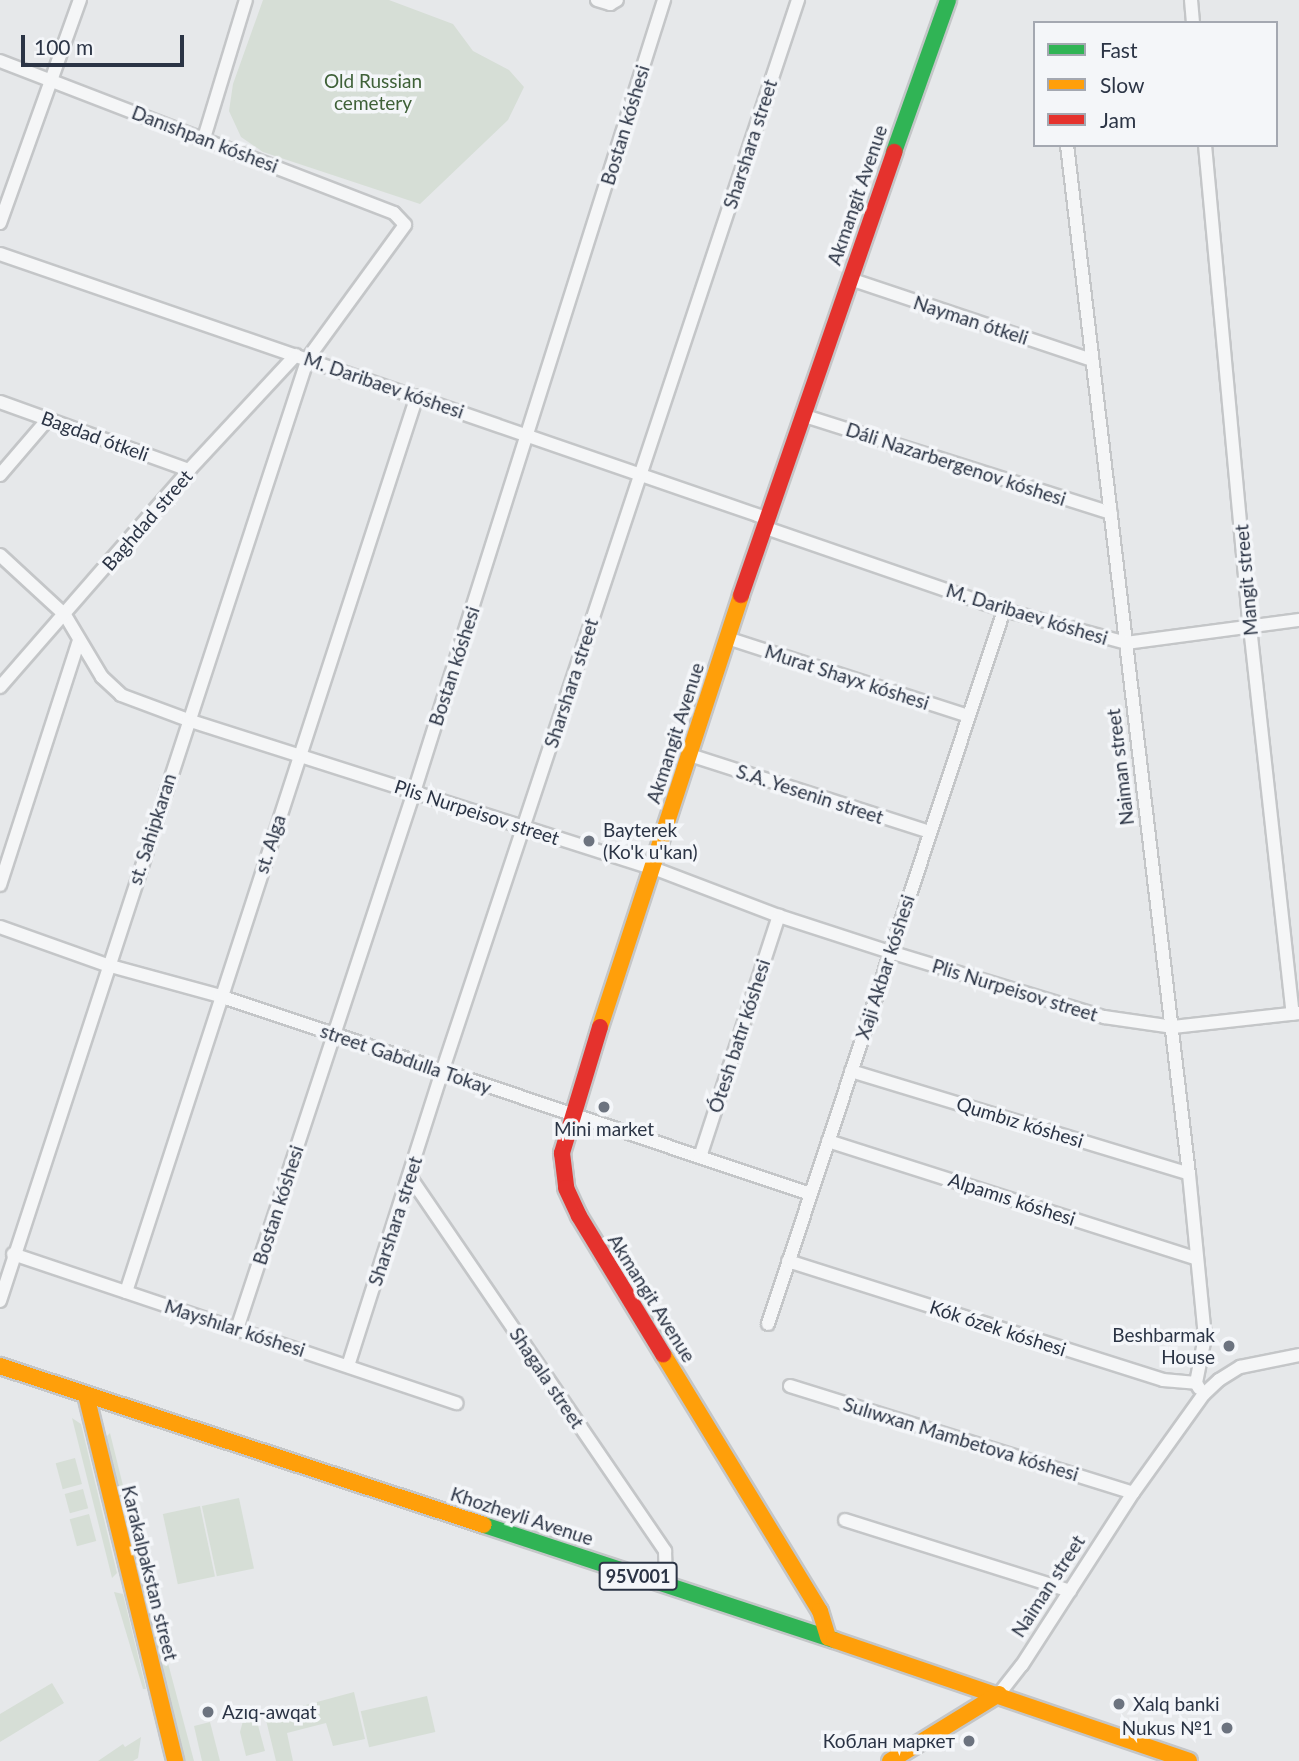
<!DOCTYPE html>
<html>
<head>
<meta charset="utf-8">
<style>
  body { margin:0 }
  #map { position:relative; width:1299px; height:1761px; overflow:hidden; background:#e6e8ea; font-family:Lato,sans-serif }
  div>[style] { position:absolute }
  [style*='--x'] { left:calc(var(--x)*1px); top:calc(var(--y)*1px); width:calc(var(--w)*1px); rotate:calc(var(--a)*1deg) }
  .green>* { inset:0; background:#d6ded6; transform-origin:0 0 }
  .roads { filter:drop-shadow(2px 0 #c4c6c8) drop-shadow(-2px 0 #c4c6c8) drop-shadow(0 2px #c4c6c8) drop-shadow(0 -2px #c4c6c8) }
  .street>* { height:12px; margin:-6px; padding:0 6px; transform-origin:6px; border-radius:6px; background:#f5f6f7 }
  .fast>* { height:16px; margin:-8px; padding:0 8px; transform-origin:8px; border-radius:8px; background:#30b455 }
  .slow>* { height:16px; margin:-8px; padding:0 8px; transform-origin:8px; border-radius:8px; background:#ff9f0a }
  .jam>* { height:16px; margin:-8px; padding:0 8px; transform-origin:8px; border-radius:8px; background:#e5322d }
  .dots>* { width:19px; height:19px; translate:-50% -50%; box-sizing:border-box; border:4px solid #f4f6f9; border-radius:50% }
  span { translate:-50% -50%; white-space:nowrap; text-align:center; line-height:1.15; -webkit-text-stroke:7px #f4f6f9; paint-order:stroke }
  .shield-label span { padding:2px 5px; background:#f4f6f9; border:2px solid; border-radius:5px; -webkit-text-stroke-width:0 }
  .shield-label { font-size:18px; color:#2b3445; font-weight:700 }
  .park-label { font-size:19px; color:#3f6138 }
  .street-label { font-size:19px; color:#2b3445 }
  .poi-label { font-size:19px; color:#2b3445 }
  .left { translate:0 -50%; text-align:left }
  .right { translate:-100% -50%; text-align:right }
  .legend { position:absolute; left:1033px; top:21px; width:245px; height:126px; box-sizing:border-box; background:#f4f6f9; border:2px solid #a4a8b1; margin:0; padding:9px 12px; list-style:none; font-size:21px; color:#2b3445 }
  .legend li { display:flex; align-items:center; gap:14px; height:35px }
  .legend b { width:35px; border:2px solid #a4a8b1 }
  .scale { position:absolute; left:21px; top:35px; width:163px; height:32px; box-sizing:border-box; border:4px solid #2b3445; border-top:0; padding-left:9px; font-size:21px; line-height:24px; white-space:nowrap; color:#2b3445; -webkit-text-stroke:5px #f4f6f9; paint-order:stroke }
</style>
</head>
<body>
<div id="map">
  <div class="green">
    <i style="clip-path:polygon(263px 0,389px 0,453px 24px,473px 51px,509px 70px,524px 87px,508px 120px,420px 204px,263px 152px,241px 137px,229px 111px,233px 84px)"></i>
    <i style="clip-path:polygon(72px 1418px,81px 1424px,117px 1573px,112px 1578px)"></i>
    <i style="clip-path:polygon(110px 1433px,153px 1607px,144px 1604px,105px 1438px)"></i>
    <i style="left:75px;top:1458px;width:27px;height:20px;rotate:75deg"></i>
    <i style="left:83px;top:1489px;width:20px;height:19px;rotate:75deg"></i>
    <i style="left:239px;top:1498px;width:72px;height:38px;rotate:78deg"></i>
    <i style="left:200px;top:1506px;width:72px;height:38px;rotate:78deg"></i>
    <i style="left:89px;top:1514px;width:28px;height:20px;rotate:75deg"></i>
    <i style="clip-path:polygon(114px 1592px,123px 1594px,146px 1689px,143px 1689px)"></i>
    <i style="clip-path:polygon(156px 1618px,194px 1761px,185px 1761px,151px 1627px)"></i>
    <i style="clip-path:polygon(52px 1683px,64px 1703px,0 1742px,0 1714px)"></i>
    <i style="clip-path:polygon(354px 1692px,365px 1739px,333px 1746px,326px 1723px,287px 1733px,293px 1761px,276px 1761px,265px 1716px)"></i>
    <i style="left:427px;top:1696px;width:37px;height:68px;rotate:77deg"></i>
    <i style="clip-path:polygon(256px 1718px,265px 1751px,246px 1756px,240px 1732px,243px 1721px)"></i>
    <i style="clip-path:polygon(210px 1722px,220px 1761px,202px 1761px,194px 1726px)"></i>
    <i style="clip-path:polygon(141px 1737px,138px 1758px,133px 1761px,98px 1761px,123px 1744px,125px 1747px)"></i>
  </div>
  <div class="roads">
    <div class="street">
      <i style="--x:597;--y:0;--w:14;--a:17"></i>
      <i style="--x:610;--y:4;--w:8;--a:-30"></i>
      <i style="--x:1191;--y:0;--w:23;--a:85"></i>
      <i style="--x:0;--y:61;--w:422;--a:21.1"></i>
      <i style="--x:394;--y:213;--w:16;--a:47"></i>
      <i style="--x:405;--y:225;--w:165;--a:126.1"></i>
      <i style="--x:308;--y:358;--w:992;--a:108.09"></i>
      <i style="--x:204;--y:138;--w:144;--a:-73.1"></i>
      <i style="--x:1067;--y:145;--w:1036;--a:83.24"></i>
      <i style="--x:1189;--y:1174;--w:164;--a:84.4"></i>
      <i style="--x:1205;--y:1337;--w:47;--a:101.1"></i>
      <i style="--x:1205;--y:145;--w:484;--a:84.7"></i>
      <i style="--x:1250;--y:627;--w:389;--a:83.7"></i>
      <i style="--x:0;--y:223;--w:237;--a:-70.3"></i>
      <i style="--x:0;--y:254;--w:810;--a:19.02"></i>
      <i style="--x:850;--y:279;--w:255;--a:18.5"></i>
      <i style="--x:0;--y:402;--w:201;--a:19.8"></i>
      <i style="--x:802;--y:415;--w:324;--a:17.6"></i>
      <i style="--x:0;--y:475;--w:74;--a:-49.4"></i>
      <i style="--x:763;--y:527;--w:255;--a:19"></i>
      <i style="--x:1004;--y:610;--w:126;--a:15.1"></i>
      <i style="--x:1126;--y:643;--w:175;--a:-7.6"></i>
      <i style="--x:0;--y:555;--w:88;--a:42.7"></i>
      <i style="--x:65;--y:615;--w:72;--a:59.2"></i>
      <i style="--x:102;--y:677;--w:26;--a:43"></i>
      <i style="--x:121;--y:695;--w:72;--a:20.5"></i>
      <i style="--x:188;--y:720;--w:488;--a:17.7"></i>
      <i style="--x:653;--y:868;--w:135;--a:20.9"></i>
      <i style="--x:779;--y:916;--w:117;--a:18"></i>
      <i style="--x:890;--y:952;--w:224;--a:16.9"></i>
      <i style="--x:1104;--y:1017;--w:70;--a:8.2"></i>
      <i style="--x:1173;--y:1027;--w:127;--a:-6.3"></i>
      <i style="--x:727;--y:638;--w:253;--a:17.9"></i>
      <i style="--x:0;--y:687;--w:288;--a:-48.9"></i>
      <i style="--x:189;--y:470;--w:157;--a:-47.1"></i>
      <i style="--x:690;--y:755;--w:252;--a:17.8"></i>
      <i style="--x:0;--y:885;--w:256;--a:-72.1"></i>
      <i style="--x:0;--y:927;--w:114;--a:19.6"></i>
      <i style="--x:107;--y:965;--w:117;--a:15.3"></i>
      <i style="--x:220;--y:996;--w:622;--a:18.55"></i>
      <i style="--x:851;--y:1071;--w:353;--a:16.9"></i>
      <i style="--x:828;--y:1141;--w:385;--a:17.7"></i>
      <i style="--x:700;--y:1157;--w:254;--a:-71.9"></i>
      <i style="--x:410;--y:1177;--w:453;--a:55.7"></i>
      <i style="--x:665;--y:1551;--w:34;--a:88"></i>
      <i style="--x:13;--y:1254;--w:468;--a:18.6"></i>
      <i style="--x:788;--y:1261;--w:393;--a:17.6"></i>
      <i style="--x:1163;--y:1380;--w:33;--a:5"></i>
      <i style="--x:1196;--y:1383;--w:6;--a:59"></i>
      <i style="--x:126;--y:1292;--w:942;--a:-72.01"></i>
      <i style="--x:768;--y:1324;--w:752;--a:-71.71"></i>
      <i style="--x:237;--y:1329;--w:565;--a:-71.76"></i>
      <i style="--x:414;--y:792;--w:831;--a:-72.48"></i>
      <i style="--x:348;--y:1366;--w:309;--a:-72.3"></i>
      <i style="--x:442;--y:1072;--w:1130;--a:-71.63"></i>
      <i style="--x:790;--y:1386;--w:359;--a:17.3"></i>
      <i style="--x:845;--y:1520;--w:236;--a:17.5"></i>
      <i style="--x:999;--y:1694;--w:37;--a:-52"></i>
      <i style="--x:1022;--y:1665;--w:205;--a:-57.2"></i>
      <i style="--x:1133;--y:1493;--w:122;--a:-54.4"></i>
      <i style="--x:1204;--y:1394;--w:21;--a:-43"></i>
      <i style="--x:1219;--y:1380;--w:25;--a:-32"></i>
      <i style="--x:1240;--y:1367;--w:60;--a:-11.5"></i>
    </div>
    <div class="fast">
      <i style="--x:894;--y:152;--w:161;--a:-70.4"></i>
      <i style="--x:484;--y:1525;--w:368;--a:18.2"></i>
    </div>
    <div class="slow">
      <i style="--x:600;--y:1027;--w:454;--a:-71.9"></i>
      <i style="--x:663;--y:1354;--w:301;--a:58.6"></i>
      <i style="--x:820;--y:1611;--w:28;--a:73"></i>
      <i style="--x:0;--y:1366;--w:509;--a:18.19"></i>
      <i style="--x:86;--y:1395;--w:377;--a:76.3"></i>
      <i style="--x:834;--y:1640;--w:375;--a:18.8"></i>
      <i style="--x:890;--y:1761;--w:128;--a:-31.6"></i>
    </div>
    <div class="jam">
      <i style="--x:741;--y:595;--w:469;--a:-70.9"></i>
      <i style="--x:600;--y:1027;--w:132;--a:106.8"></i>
      <i style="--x:562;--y:1153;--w:35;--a:83"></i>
      <i style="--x:566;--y:1188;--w:31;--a:65"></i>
      <i style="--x:579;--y:1216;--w:162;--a:58.7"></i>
    </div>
  </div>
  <div class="dots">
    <i style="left:589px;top:841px;background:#6c737f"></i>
    <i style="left:604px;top:1107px;background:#6c737f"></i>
    <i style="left:1229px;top:1346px;background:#6c737f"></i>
    <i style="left:1119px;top:1704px;background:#6c737f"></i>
    <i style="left:208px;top:1712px;background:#6c737f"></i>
    <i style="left:1227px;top:1728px;background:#6c737f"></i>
    <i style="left:969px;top:1741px;background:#6c737f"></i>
  </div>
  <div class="shield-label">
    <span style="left:638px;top:1576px">95V001</span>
  </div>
  <div class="park-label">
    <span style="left:373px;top:92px">Old Russian<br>cemetery</span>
  </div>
  <div class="street-label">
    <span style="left:625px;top:125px;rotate:-73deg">Bostan kóshesi</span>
    <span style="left:205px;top:139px;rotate:21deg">Danıshpan kóshesi</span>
    <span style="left:750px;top:144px;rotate:-72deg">Sharshara street</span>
    <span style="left:857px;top:195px;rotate:-71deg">Akmangit Avenue</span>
    <span style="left:971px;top:320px;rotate:18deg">Nayman ótkeli</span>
    <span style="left:384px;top:385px;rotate:19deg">M. Daribaev kóshesi</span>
    <span style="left:95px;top:436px;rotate:20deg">Bagdad ótkeli</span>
    <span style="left:956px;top:464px;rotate:18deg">Dáli Nazarbergenov kóshesi</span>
    <span style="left:147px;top:520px;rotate:-49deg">Baghdad street</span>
    <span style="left:1246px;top:580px;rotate:-95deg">Mangit street</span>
    <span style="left:1027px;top:614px;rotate:17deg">M. Daribaev kóshesi</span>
    <span style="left:454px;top:666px;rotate:-72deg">Bostan kóshesi</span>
    <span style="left:847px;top:677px;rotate:18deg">Murat Shayx kóshesi</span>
    <span style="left:571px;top:683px;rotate:-72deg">Sharshara street</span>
    <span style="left:675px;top:733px;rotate:-72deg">Akmangit Avenue</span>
    <span style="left:1120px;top:767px;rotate:-97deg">Naiman street</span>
    <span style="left:810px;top:794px;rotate:18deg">S.A. Yesenin street</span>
    <span style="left:477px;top:812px;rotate:18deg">Plis Nurpeisov street</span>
    <span style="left:152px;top:829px;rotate:-72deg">st. Sahipkaran</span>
    <span style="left:270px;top:844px;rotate:-72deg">st. Alga</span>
    <span style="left:885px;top:967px;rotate:-72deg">Xaji Akbar kóshesi</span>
    <span style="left:1015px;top:990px;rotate:17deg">Plis Nurpeisov street</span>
    <span style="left:739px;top:1036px;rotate:-72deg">Ótesh batır kóshesi</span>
    <span style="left:406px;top:1059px;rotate:19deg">street Gabdulla Tokay</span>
    <span style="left:1020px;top:1122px;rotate:17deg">Qumbız kóshesi</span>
    <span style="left:1012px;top:1199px;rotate:18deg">Alpamıs kóshesi</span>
    <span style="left:278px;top:1205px;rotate:-72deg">Bostan kóshesi</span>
    <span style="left:395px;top:1221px;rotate:-72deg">Sharshara street</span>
    <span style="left:652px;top:1298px;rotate:58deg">Akmangit Avenue</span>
    <span style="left:235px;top:1328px;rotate:18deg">Mayshılar kóshesi</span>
    <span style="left:998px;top:1328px;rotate:18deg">Kók ózek kóshesi</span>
    <span style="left:547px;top:1378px;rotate:56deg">Shagala street</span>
    <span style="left:961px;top:1439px;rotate:17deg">Sulıwxan Mambetova kóshesi</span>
    <span style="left:522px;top:1516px;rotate:18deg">Khozheyli Avenue</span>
    <span style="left:150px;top:1573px;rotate:76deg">Karakalpakstan street</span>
    <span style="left:1048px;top:1586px;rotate:-57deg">Naiman street</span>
  </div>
  <div class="poi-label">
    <span class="left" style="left:603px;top:841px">Bayterek<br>(Ko'k u'kan)</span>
    <span style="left:604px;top:1129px">Mini market</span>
    <span class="right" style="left:1215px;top:1346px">Beshbarmak<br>House</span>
    <span class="left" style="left:1133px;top:1704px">Xalq banki</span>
    <span class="left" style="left:222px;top:1712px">Azıq-awqat</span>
    <span class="right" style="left:1213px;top:1728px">Nukus №1</span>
    <span class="right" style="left:955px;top:1741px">Коблан маркет</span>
  </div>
  <ul class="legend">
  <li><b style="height:9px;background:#30b455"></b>Fast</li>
  <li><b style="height:9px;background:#ff9f0a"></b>Slow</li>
  <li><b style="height:9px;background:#e5322d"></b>Jam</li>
  </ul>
  <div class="scale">100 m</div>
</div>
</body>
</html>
